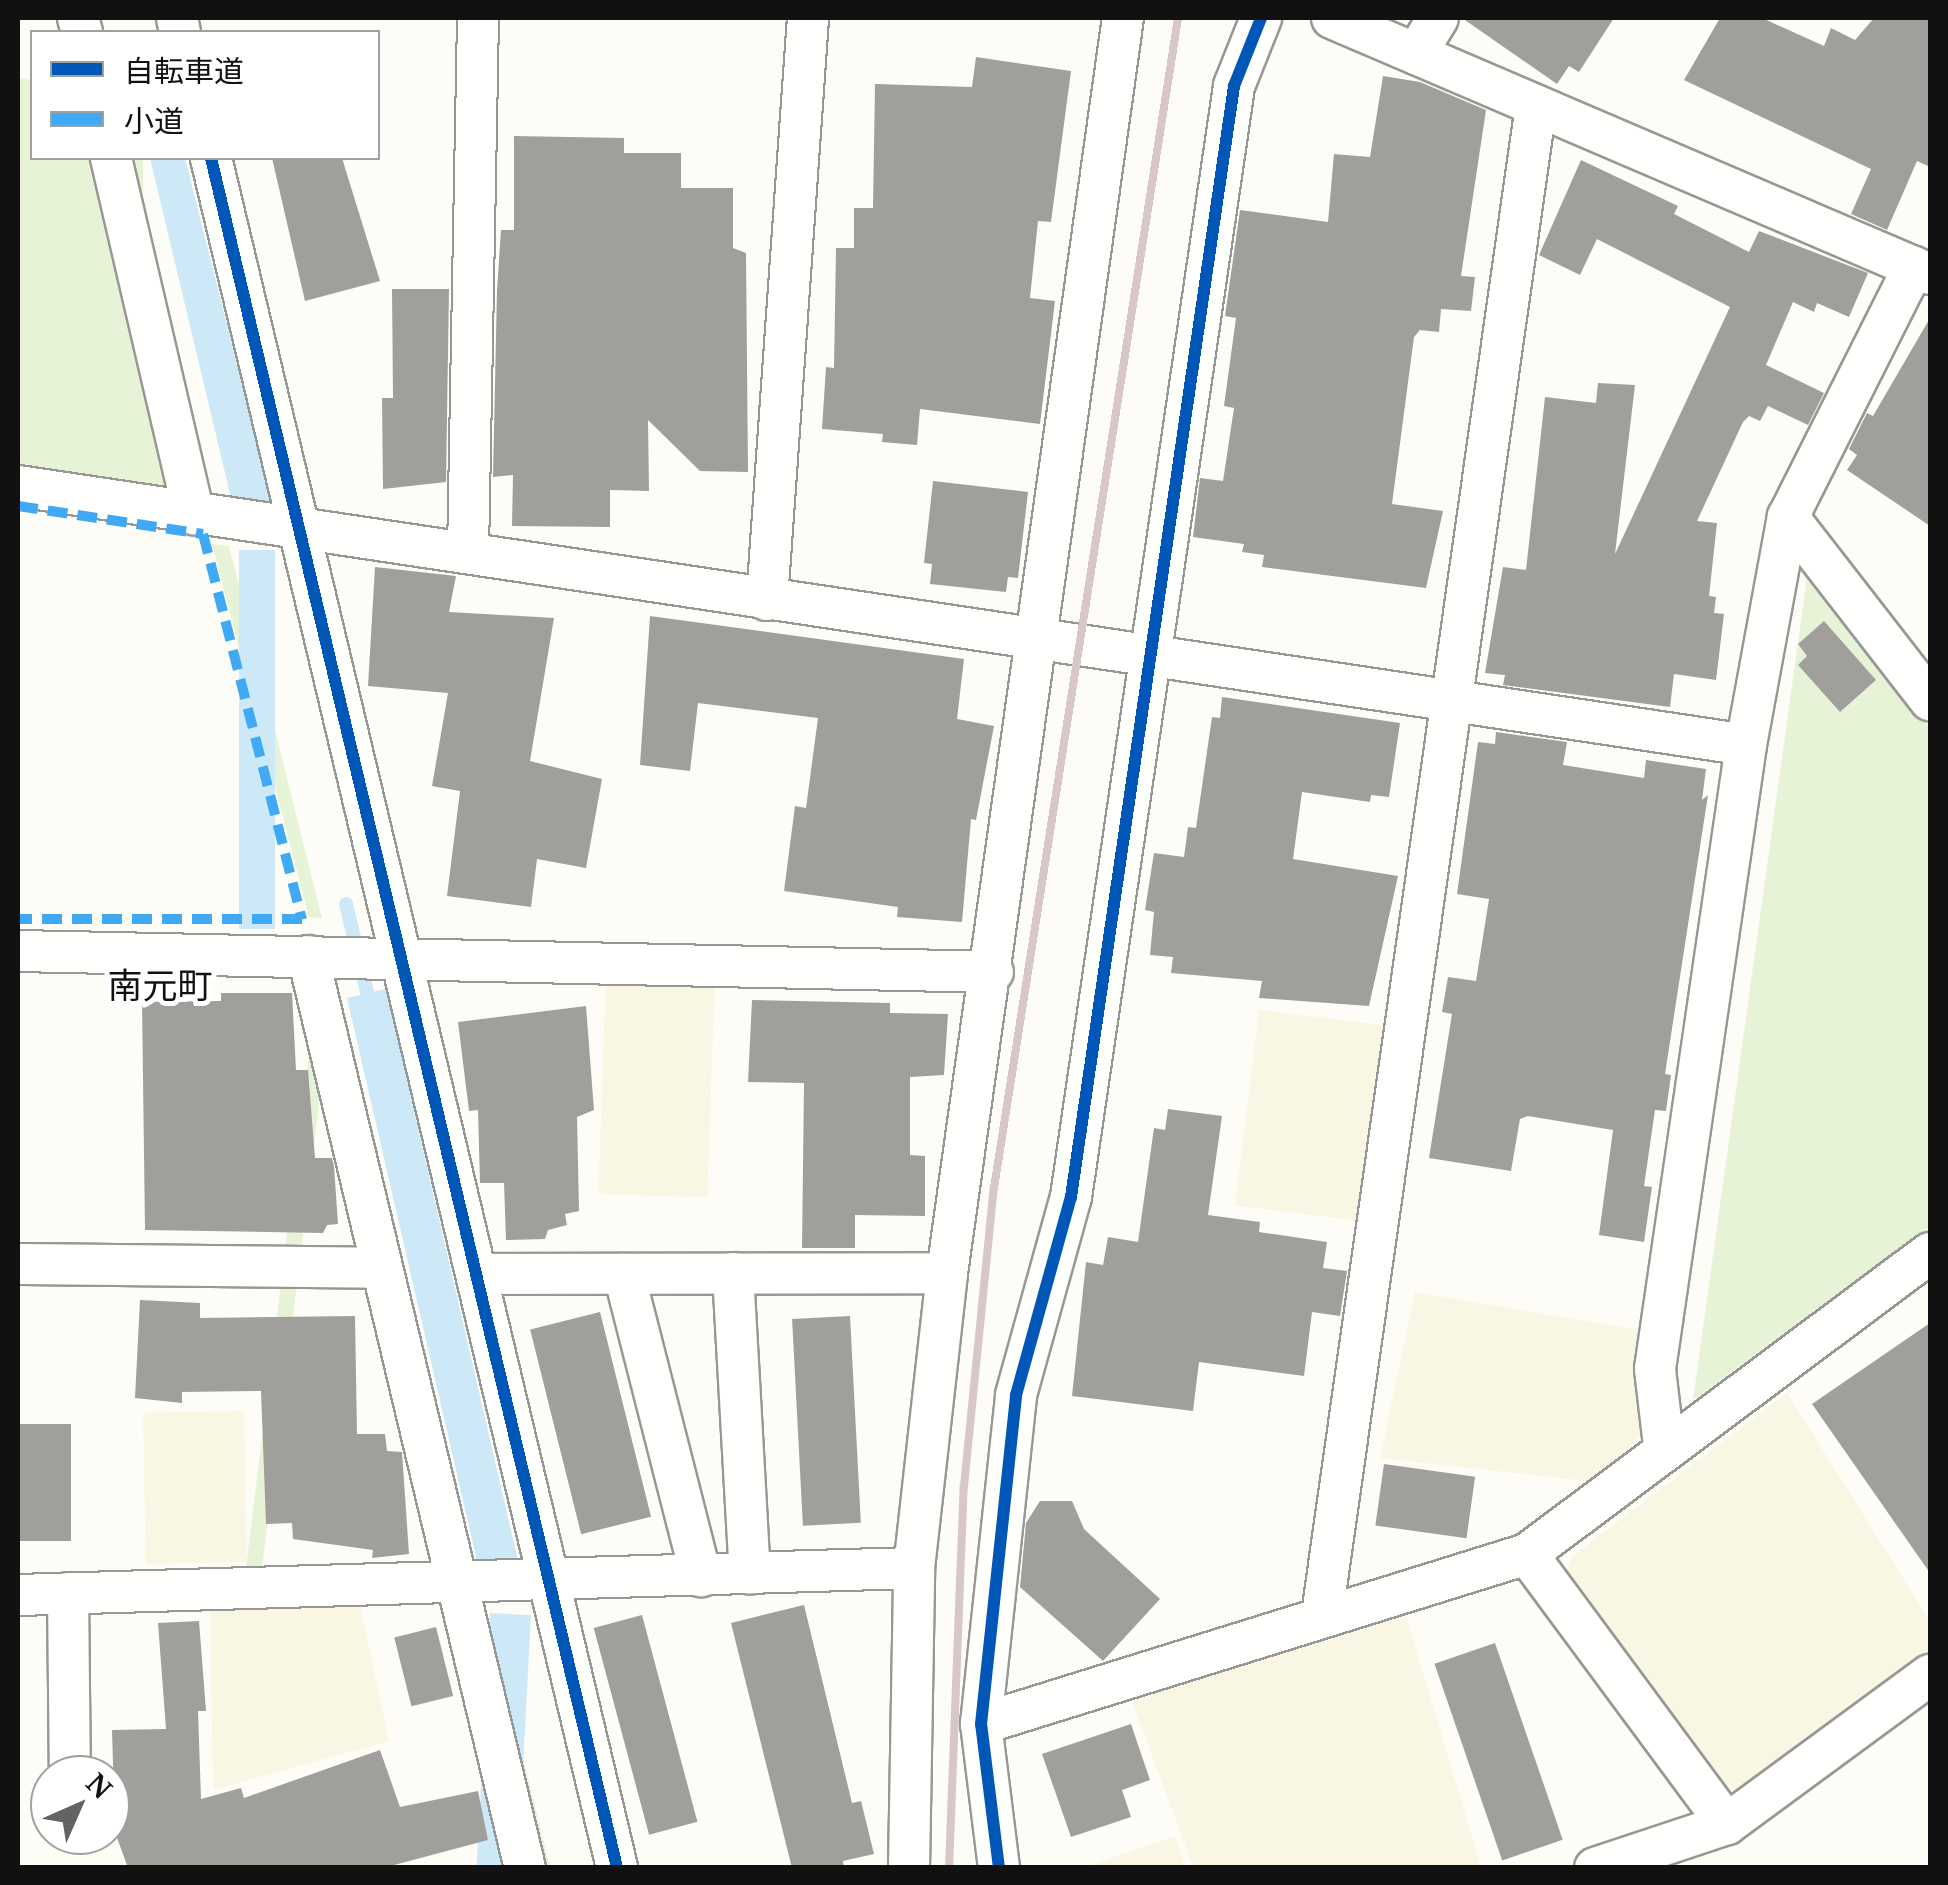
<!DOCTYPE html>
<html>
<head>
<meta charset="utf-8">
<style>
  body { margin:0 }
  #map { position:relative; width:1948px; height:1885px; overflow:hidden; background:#fdfcf7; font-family:"Noto Serif","Noto Sans JP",serif }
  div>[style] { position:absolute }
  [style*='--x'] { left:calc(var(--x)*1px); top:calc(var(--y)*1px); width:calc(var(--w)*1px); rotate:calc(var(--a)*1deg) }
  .farmland>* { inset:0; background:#f9f7e4; transform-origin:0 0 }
  .green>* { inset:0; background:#e7f3d7; transform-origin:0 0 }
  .water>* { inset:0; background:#cde8f7; transform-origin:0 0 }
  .stream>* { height:14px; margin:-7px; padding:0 7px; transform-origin:7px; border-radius:7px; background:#cde8f7 }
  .building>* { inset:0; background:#a19f9c; transform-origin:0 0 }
  .roads { filter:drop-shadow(2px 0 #979795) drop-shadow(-2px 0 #979795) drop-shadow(0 2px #979795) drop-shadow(0 -2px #979795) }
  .minor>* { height:40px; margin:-20px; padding:0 20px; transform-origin:20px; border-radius:20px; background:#fffffe }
  .rail>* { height:8px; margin:-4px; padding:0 4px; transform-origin:4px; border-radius:4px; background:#d9c6c7 }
  .quiet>* { height:10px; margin-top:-5px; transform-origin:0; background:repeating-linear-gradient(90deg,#3fa9f5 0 20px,transparent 0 30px) }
  .cycleway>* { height:12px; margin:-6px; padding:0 6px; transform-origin:6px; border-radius:6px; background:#0057b8 }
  span { translate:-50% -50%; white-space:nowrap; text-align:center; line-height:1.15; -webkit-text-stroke:10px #fff; paint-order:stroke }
  .quarter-label { font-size:35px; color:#111 }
  .frame { position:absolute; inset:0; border:20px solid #111; pointer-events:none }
  .legend { position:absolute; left:30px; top:30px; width:350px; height:130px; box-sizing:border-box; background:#fff; border:2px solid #a0a0a0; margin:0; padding:12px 18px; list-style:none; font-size:30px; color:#111 }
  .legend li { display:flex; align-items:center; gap:20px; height:50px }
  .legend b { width:50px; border:2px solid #a0a0a0 }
  .north { position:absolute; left:30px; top:1755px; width:100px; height:100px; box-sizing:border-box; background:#fff; border:2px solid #a0a0a0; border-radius:50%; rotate:45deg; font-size:28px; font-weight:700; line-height:40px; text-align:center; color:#111 }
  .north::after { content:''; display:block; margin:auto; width:35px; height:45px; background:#646362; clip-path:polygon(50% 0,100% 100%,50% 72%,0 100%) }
</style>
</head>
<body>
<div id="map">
  <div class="farmland">
    <i style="left:606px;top:973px;width:109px;height:221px;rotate:2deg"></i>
    <i style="left:1259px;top:1010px;width:133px;height:197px;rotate:7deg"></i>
    <i style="clip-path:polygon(1415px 1292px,1648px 1331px,1646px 1430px,1596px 1482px,1380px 1458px)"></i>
    <i style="clip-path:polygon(1787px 1393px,1930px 1621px,1930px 1658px,1749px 1793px,1717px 1787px,1563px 1581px,1572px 1556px)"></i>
    <i style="left:244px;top:1411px;width:151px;height:101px;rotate:89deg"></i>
    <i style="clip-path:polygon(360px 1604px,389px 1741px,213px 1790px,210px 1607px)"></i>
    <i style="clip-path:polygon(1406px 1616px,1481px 1867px,1193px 1867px,1132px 1701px)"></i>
    <i style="clip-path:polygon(1175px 1836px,1185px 1867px,1085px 1867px)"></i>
  </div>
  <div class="green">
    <i style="clip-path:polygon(18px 78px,32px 80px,32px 158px,99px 158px,178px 493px,18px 463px)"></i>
    <i style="left:127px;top:158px;width:16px;height:349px"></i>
    <i style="clip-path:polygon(212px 544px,229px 546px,322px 918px,309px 917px)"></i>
    <i style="clip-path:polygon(1808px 570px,1930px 728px,1930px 1226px,1693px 1400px)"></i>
    <i style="left:319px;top:973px;width:16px;height:607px;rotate:7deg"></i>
    <i style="left:486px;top:1610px;width:265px;height:15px;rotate:76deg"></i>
  </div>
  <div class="water">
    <i style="clip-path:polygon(150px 158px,185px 158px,272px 503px,232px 502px)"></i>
    <i style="left:239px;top:550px;width:36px;height:379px"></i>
    <i style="left:386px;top:989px;width:585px;height:40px;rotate:77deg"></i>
    <i style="left:490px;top:1613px;width:41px;height:262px;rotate:3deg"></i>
  </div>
  <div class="stream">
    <i style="--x:346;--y:904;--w:108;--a:76.6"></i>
  </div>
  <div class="building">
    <i style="clip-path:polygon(1462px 18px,1614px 18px,1579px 72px,1569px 66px,1557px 84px)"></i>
    <i style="clip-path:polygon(1720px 18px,1762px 18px,1824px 46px,1831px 28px,1855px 40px,1874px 18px,1930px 18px,1930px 167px,1917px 161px,1887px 230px,1851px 214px,1871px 169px,1684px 80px)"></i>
    <i style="clip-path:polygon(976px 57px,1071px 71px,1051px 222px,1038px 221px,1030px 298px,1055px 301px,1040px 424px,920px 409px,917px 445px,882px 442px,883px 434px,822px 429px,826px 367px,834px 368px,836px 248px,854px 248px,854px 208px,873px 208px,875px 84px,972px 87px)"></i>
    <i style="clip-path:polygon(1383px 76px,1420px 82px,1486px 110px,1461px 276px,1475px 277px,1471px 311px,1441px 309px,1439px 332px,1420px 330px,1414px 337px,1392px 504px,1443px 511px,1426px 588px,1262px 567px,1264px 555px,1242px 552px,1244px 544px,1193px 537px,1200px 478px,1223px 481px,1234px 408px,1224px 406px,1236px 318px,1225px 316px,1240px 210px,1328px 222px,1334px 154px,1370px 157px)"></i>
    <i style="clip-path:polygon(514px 136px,624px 138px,624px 153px,681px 153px,681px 188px,733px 188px,733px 248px,746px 253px,748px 472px,700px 471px,648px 420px,649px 491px,610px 490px,610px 527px,512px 526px,513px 475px,493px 477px,497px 290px,501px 230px,514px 230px)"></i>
    <i style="clip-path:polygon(272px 158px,342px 158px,380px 281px,305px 301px)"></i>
    <i style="clip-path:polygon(1581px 160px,1678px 206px,1674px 214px,1749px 252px,1759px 231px,1868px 273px,1849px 317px,1817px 303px,1814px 312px,1793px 302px,1766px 365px,1824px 393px,1808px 425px,1768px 406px,1760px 421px,1749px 416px,1743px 422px,1697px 521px,1717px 523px,1709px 596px,1716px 597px,1714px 613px,1724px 614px,1716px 680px,1674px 674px,1670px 707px,1503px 685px,1505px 675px,1485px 673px,1503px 567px,1526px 570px,1545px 397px,1596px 403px,1598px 383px,1635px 385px,1615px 554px,1730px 307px,1597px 239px,1580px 275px,1539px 255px)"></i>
    <i style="clip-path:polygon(392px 289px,449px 289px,446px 482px,383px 489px,382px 398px,393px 398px)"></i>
    <i style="clip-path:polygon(1930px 318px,1930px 526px,1847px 470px,1857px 455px,1849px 449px,1867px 413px,1873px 416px)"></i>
    <i style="clip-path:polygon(933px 481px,1028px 492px,1018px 578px,1008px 577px,1006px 592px,930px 584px,932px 564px,924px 563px)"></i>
    <i style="clip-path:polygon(375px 567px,456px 576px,449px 612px,554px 618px,530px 761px,602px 779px,586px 868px,537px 859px,531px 907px,447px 896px,460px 791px,432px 786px,448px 693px,368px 686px)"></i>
    <i style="clip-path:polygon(650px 616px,964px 659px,957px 719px,994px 726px,976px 820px,971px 819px,962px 922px,897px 917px,898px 907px,784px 891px,795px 806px,806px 808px,818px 718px,698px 703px,690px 771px,640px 765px)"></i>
    <i style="clip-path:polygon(1824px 621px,1876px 680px,1840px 712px,1798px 665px,1807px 656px,1798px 644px)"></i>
    <i style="clip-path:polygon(1222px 697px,1400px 723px,1389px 797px,1371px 795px,1370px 802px,1302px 792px,1293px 859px,1398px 876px,1369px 1006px,1259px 998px,1262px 981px,1171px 973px,1173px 957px,1150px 955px,1154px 912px,1145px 910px,1154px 853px,1184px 857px,1188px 827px,1196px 828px,1212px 717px,1220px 718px)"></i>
    <i style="clip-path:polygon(1496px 732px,1567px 742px,1563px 765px,1644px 778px,1646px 760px,1706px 769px,1702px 800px,1708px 795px,1665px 1074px,1671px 1075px,1666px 1111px,1655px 1110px,1644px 1186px,1652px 1187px,1644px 1242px,1599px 1235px,1613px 1130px,1528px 1116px,1520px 1119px,1511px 1171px,1429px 1158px,1452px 1014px,1442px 1012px,1448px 977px,1476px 981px,1489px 899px,1457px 894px,1478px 742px,1495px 744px)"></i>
    <i style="clip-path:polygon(221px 993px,292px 993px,296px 1070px,308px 1070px,315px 1158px,332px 1158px,334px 1166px,338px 1224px,327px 1225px,323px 1233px,145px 1230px,142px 1002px,221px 1001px)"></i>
    <i style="clip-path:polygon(752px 1000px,890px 1003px,890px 1013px,948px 1014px,944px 1075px,910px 1077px,910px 1155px,925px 1156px,925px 1216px,855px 1215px,855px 1248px,802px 1248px,804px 1083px,748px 1082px)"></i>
    <i style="clip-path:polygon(586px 1006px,594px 1110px,577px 1117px,579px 1211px,565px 1214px,567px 1225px,548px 1230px,545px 1239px,506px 1240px,504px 1183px,480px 1183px,478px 1110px,469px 1111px,458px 1022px)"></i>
    <i style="clip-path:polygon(1168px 1109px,1222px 1116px,1208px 1215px,1260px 1222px,1259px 1232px,1327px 1242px,1323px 1268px,1347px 1271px,1340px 1316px,1312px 1312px,1304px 1376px,1199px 1362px,1193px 1411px,1072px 1396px,1086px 1262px,1103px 1265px,1108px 1237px,1138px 1242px,1154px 1128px,1165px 1130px)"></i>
    <i style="clip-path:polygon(140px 1300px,200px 1303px,200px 1318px,355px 1316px,357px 1434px,385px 1434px,387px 1451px,402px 1452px,409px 1554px,372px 1558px,373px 1550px,293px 1539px,292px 1523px,266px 1524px,261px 1391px,182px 1392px,182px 1403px,135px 1398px)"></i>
    <i style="left:600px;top:1312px;width:211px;height:72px;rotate:76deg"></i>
    <i style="left:850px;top:1316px;width:207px;height:58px;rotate:87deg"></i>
    <i style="clip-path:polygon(1930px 1323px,1930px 1573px,1812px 1404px)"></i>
    <i style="left:20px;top:1424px;width:51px;height:117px"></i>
    <i style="left:1384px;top:1464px;width:92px;height:62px;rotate:8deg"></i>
    <i style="clip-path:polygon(1040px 1501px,1072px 1501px,1084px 1529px,1160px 1599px,1103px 1661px,1020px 1587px,1026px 1523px)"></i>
    <i style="clip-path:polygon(804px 1605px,852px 1803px,861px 1801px,874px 1854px,843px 1861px,844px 1868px,792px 1868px,731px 1623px)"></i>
    <i style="left:642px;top:1615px;width:214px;height:50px;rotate:75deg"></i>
    <i style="clip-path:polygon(199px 1621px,206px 1711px,198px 1711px,201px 1799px,241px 1788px,244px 1798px,380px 1750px,400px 1807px,478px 1791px,488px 1840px,383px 1868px,128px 1868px,115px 1832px,112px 1730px,166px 1729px,158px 1623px)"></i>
    <i style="left:436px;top:1627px;width:71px;height:43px;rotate:76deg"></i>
    <i style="left:1495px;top:1643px;width:208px;height:64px;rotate:71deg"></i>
    <i style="clip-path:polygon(1131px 1724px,1150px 1780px,1122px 1790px,1131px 1817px,1071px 1837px,1042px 1754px)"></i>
  </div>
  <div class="roads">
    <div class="minor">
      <i style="--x:78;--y:18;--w:15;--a:74"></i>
      <i style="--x:177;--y:18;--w:14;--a:78"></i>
      <i style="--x:1332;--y:18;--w:650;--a:23.18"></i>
      <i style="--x:1416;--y:54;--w:42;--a:-58.6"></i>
      <i style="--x:111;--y:158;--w:366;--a:76.9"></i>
      <i style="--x:211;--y:158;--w:1758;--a:76.64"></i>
      <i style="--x:18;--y:486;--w:1747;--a:8.52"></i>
      <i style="--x:1788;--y:517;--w:232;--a:52.2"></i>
      <i style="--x:468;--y:553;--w:535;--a:-88.93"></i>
      <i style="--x:767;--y:600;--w:583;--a:-85.97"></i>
      <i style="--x:18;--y:951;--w:975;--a:1.23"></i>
      <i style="--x:308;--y:956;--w:937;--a:76.62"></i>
      <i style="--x:18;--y:1264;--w:363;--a:0.6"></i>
      <i style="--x:733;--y:1273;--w:301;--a:86.8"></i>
      <i style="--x:479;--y:1274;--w:468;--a:-0.1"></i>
      <i style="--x:624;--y:1274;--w:312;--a:75.7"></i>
      <i style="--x:1664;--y:1446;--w:78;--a:-96.7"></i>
      <i style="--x:1655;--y:1369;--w:631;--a:-81.7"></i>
      <i style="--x:1746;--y:745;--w:232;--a:-79.6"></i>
      <i style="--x:1788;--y:517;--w:280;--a:-63.3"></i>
      <i style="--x:1527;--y:1554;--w:336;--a:53.5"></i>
      <i style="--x:68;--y:1593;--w:178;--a:89.4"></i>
      <i style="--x:18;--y:1595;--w:896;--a:-1.73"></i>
      <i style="--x:1322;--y:1615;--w:1524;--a:-81.93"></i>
      <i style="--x:981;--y:1724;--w:572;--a:-17.29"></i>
      <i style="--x:1527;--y:1554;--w:503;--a:-36.76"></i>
      <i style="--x:909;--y:1868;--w:300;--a:-89"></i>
      <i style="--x:914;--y:1568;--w:297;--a:-83.6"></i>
      <i style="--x:947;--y:1273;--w:1267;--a:-82.02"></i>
      <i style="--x:999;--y:1868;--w:145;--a:-97.1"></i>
      <i style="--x:981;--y:1724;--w:331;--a:-83.9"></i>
      <i style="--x:1016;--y:1395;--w:205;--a:-74.5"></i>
      <i style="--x:1071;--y:1197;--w:1123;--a:-81.65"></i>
      <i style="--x:1234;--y:86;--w:73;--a:-68.3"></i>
      <i style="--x:1595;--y:1868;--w:139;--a:-18.4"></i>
      <i style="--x:1727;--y:1824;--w:252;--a:-36.3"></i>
    </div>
  </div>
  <div class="rail">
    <i style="--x:949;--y:1868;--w:382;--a:-87.8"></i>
    <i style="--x:964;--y:1486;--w:300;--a:-84.3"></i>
    <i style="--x:994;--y:1188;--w:1184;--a:-81.06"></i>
  </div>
  <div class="quiet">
    <i style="--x:18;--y:506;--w:187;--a:8.6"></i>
    <i style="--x:203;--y:534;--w:398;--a:75.6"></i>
    <i style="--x:302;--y:919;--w:284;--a:180"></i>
  </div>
  <div class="cycleway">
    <i style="--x:211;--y:158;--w:1758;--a:76.64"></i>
    <i style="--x:999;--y:1868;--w:145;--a:-97.1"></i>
    <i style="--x:981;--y:1724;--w:331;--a:-83.9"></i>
    <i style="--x:1016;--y:1395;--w:205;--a:-74.5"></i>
    <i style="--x:1071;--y:1197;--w:1123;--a:-81.65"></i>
    <i style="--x:1234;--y:86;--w:73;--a:-68.3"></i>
  </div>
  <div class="quarter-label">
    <span style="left:160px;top:985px">南元町</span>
  </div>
  <div class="frame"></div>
  <ul class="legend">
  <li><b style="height:12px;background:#0057b8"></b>自転車道</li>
  <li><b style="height:12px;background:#3fa9f5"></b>小道</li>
  </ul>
  <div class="north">N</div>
</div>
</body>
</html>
